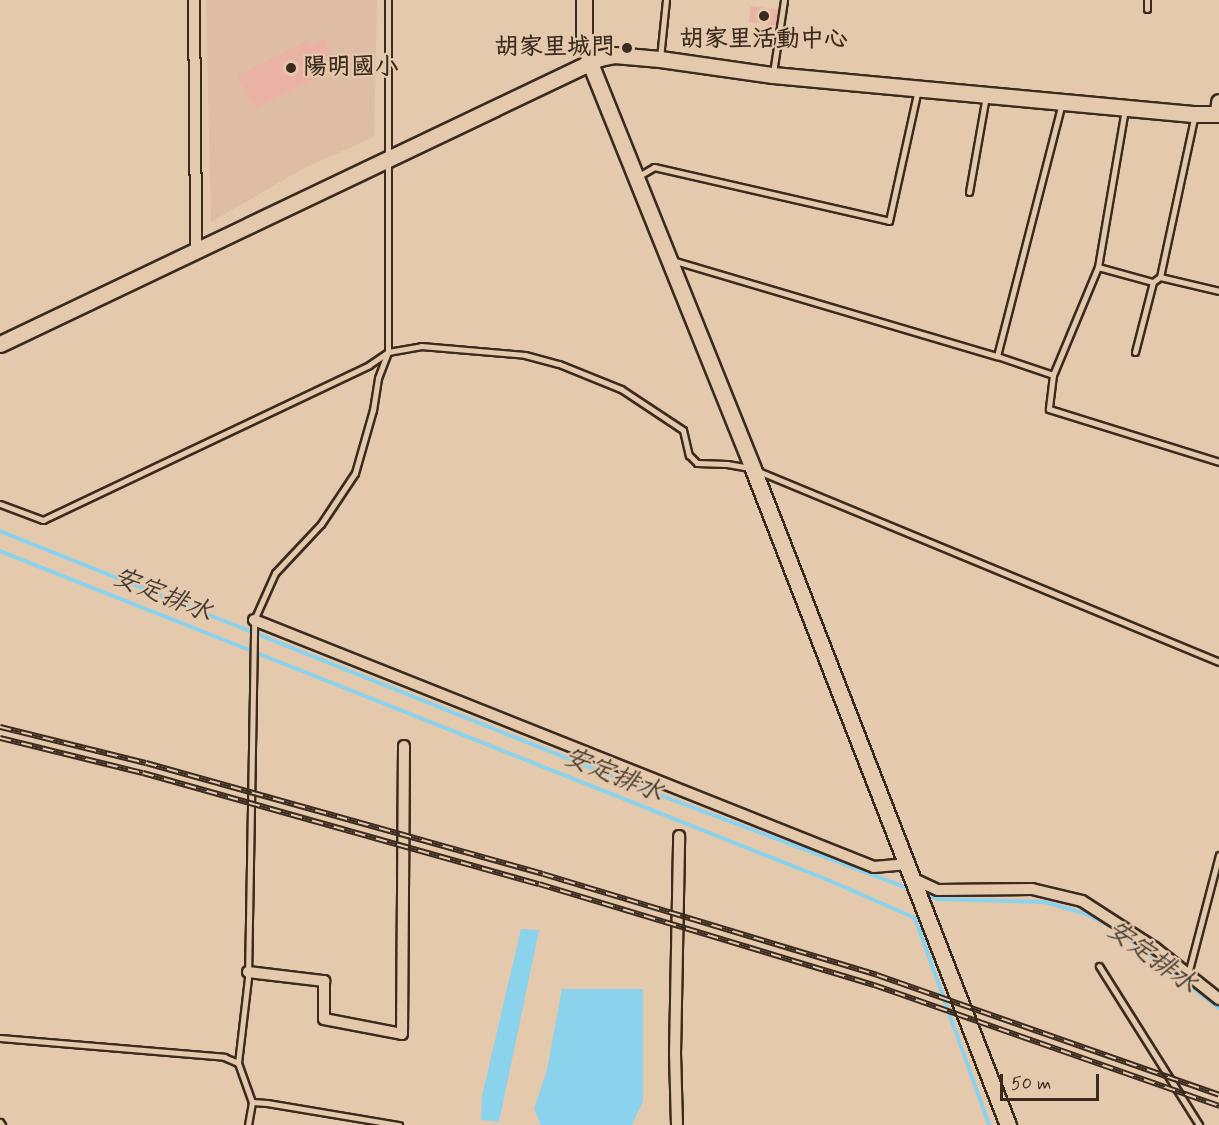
<!DOCTYPE html>
<html>
<head>
<meta charset="utf-8">
<style>
  body { margin:0 }
  #map { position:relative; width:1219px; height:1125px; overflow:hidden; background:#e5c9ac; font-family:Mynerve,"LXGW WenKai TC",sans-serif }
  div>[style] { position:absolute }
  [style*='--x'] { left:calc(var(--x)*1px); top:calc(var(--y)*1px); width:calc(var(--w)*1px); rotate:calc(var(--a)*1deg) }
  .built>* { inset:0; background:#dfbca4 }
  .water>* { inset:0; background:#8bd2ec }
  .stream>* { height:4px; margin:-2px; padding:0 2px; transform-origin:2px; border-radius:2px; background:#8bd2ec }
  .building>* { inset:0; background:#eab2a4; transform-origin:0 0 }
  .roads { filter:drop-shadow(2px 0 #3b2a1e) drop-shadow(-2px 0 #3b2a1e) drop-shadow(0 2px #3b2a1e) drop-shadow(0 -2px #3b2a1e) }
  .lane>* { height:5px; margin:-2.5px; padding:0 2.5px; transform-origin:2.5px; border-radius:2.5px; background:#e5c9ac }
  .street>* { height:10px; margin:-5px; padding:0 5px; transform-origin:5px; border-radius:5px; background:#e5c9ac }
  .secondary>* { height:15px; margin:-7.5px; padding:0 7.5px; transform-origin:7.5px; border-radius:7.5px; background:#e5c9ac }
  .rail>* { height:6px; margin-top:-3px; transform-origin:0; background:repeating-linear-gradient(90deg,#e5c9ac 0 11px,#3b2a1e 0 22px); box-sizing:border-box; border-block:2px solid #3b2a1e }
  .dots>* { width:16px; height:16px; translate:-50% -50%; box-sizing:border-box; border:3px solid #e5c9ac; border-radius:50% }
  span { translate:-50% -50%; white-space:nowrap; text-align:center; line-height:1.15; -webkit-text-stroke:4.5px #e5c9ac; paint-order:stroke }
  .poi-label { font-size:24px; color:#3b2a1e; font-weight:700 }
  .right { translate:-100% -50%; text-align:right }
  .left { translate:0 -50%; text-align:left }
  .water-label { font-size:26px; color:#433b33; font-style:italic }
  .scale { position:absolute; left:1000px; top:1074px; width:99px; height:27px; box-sizing:border-box; border:3px solid #3b2a1e; border-top:0; padding-left:8px; font-size:18px; line-height:21px; white-space:nowrap; color:#3b2a1e; -webkit-text-stroke:4px #e5c9ac; paint-order:stroke }
</style>
</head>
<body>
<div id="map">
  <div class="built">
    <i style="clip-path:polygon(206px 0,377px 0,374px 137px,306px 167px,211px 222px)"></i>
  </div>
  <div class="water">
    <i style="clip-path:polygon(521px 929px,539px 930px,499px 1122px,481px 1120px,482px 1096px)"></i>
    <i style="clip-path:polygon(562px 989px,643px 989px,643px 1101px,632px 1125px,541px 1125px,534px 1109px,547px 1070px)"></i>
  </div>
  <div class="stream">
    <i style="--x:0;--y:531;--w:699;--a:21.83"></i>
    <i style="--x:649;--y:791;--w:282;--a:20.6"></i>
    <i style="--x:0;--y:551;--w:891;--a:21.67"></i>
    <i style="--x:828;--y:880;--w:95;--a:23.6"></i>
    <i style="--x:915;--y:918;--w:220;--a:70.3"></i>
    <i style="--x:923;--y:894;--w:17;--a:17"></i>
    <i style="--x:939;--y:899;--w:106;--a:1.6"></i>
    <i style="--x:1045;--y:902;--w:43;--a:16.3"></i>
    <i style="--x:1086;--y:914;--w:30;--a:26"></i>
    <i style="--x:1113;--y:927;--w:133;--a:37.4"></i>
  </div>
  <div class="building">
    <i style="left:751px;top:6px;width:28px;height:16px;rotate:8deg"></i>
    <i style="clip-path:polygon(323px 38px,333px 60px,329px 72px,256px 108px,253px 102px,251px 103px,237px 76px,307px 41px,309px 45px)"></i>
  </div>
  <div class="roads">
    <div class="lane">
      <i style="--x:1147;--y:0;--w:9;--a:90"></i>
      <i style="--x:660;--y:58;--w:58;--a:-84.1"></i>
      <i style="--x:773;--y:73;--w:74;--a:-81.4"></i>
      <i style="--x:637;--y:177;--w:20;--a:-30"></i>
      <i style="--x:654;--y:167;--w:241;--a:12.9"></i>
      <i style="--x:889;--y:221;--w:135;--a:-77.6"></i>
      <i style="--x:969;--y:192;--w:97;--a:-80"></i>
      <i style="--x:672;--y:260;--w:339;--a:16.5"></i>
      <i style="--x:997;--y:356;--w:59;--a:18.7"></i>
      <i style="--x:1053;--y:375;--w:34;--a:97"></i>
      <i style="--x:1049;--y:409;--w:178;--a:17.3"></i>
      <i style="--x:1098;--y:267;--w:57;--a:15.3"></i>
      <i style="--x:1153;--y:282;--w:9;--a:-36"></i>
      <i style="--x:1160;--y:277;--w:61;--a:13.3"></i>
      <i style="--x:1160;--y:277;--w:167;--a:-77.9"></i>
      <i style="--x:1135;--y:352;--w:72;--a:-75.6"></i>
      <i style="--x:997;--y:356;--w:262;--a:-75.6"></i>
      <i style="--x:1053;--y:375;--w:117;--a:-67.4"></i>
      <i style="--x:1098;--y:267;--w:160;--a:-80.3"></i>
      <i style="--x:758;--y:471;--w:499;--a:22.5"></i>
      <i style="--x:0;--y:504;--w:46;--a:20.4"></i>
      <i style="--x:43;--y:520;--w:361;--a:-25.4"></i>
      <i style="--x:369;--y:365;--w:23;--a:-34"></i>
      <i style="--x:388;--y:352;--w:352;--a:-90"></i>
      <i style="--x:1099;--y:966;--w:188;--a:57.8"></i>
      <i style="--x:1188;--y:974;--w:123;--a:-75.4"></i>
      <i style="--x:0;--y:1038;--w:225;--a:4.8"></i>
      <i style="--x:224;--y:1057;--w:15;--a:23"></i>
      <i style="--x:238;--y:1063;--w:41;--a:70.3"></i>
      <i style="--x:252;--y:1102;--w:15;--a:4"></i>
      <i style="--x:267;--y:1103;--w:134;--a:9.5"></i>
      <i style="--x:238;--y:1063;--w:86;--a:-83.3"></i>
      <i style="--x:248;--y:978;--w:358;--a:-89"></i>
      <i style="--x:254;--y:620;--w:51;--a:-65.9"></i>
      <i style="--x:275;--y:573;--w:67;--a:-46.8"></i>
      <i style="--x:321;--y:524;--w:61;--a:-56.3"></i>
      <i style="--x:355;--y:473;--w:66;--a:-74.1"></i>
      <i style="--x:373;--y:410;--w:32;--a:-81"></i>
      <i style="--x:378;--y:378;--w:28;--a:-69"></i>
      <i style="--x:388;--y:352;--w:34;--a:-10"></i>
      <i style="--x:421;--y:346;--w:104;--a:4.9"></i>
      <i style="--x:525;--y:355;--w:35;--a:15"></i>
      <i style="--x:559;--y:364;--w:67;--a:22"></i>
      <i style="--x:621;--y:389;--w:74;--a:33.5"></i>
      <i style="--x:683;--y:430;--w:26;--a:77"></i>
      <i style="--x:689;--y:455;--w:11;--a:45"></i>
      <i style="--x:697;--y:463;--w:30;--a:2"></i>
      <i style="--x:727;--y:464;--w:22;--a:10"></i>
      <i style="--x:0;--y:1122;--w:4;--a:56"></i>
      <i style="--x:248;--y:1125;--w:23;--a:-80"></i>
    </div>
    <div class="street">
      <i style="--x:194;--y:0;--w:251;--a:89.5"></i>
      <i style="--x:254;--y:620;--w:667;--a:21.72"></i>
      <i style="--x:874;--y:867;--w:34;--a:-5"></i>
      <i style="--x:914;--y:879;--w:26;--a:25"></i>
      <i style="--x:938;--y:890;--w:94;--a:-0.6"></i>
      <i style="--x:1032;--y:889;--w:51;--a:13.5"></i>
      <i style="--x:1082;--y:901;--w:87;--a:32.8"></i>
      <i style="--x:1155;--y:948;--w:82;--a:38.6"></i>
      <i style="--x:248;--y:972;--w:77;--a:6.8"></i>
      <i style="--x:324;--y:981;--w:38;--a:90"></i>
      <i style="--x:324;--y:1019;--w:79;--a:10.9"></i>
      <i style="--x:402;--y:1034;--w:288;--a:-89.6"></i>
      <i style="--x:677;--y:1125;--w:71;--a:-91.6"></i>
      <i style="--x:675;--y:1054;--w:218;--a:-88.9"></i>
    </div>
    <div class="secondary">
      <i style="--x:584;--y:0;--w:37;--a:90"></i>
      <i style="--x:584;--y:37;--w:27;--a:77"></i>
      <i style="--x:590;--y:63;--w:437;--a:68.1"></i>
      <i style="--x:753;--y:469;--w:704;--a:68.76"></i>
      <i style="--x:0;--y:344;--w:665;--a:-25.49"></i>
      <i style="--x:600;--y:58;--w:14;--a:-12"></i>
      <i style="--x:614;--y:55;--w:46;--a:5"></i>
      <i style="--x:660;--y:59;--w:114;--a:8.1"></i>
      <i style="--x:773;--y:75;--w:424;--a:5.3"></i>
      <i style="--x:1195;--y:114;--w:23;--a:0"></i>
      <i style="--x:1218;--y:114;--w:12;--a:-85"></i>
    </div>
  </div>
  <div class="rail">
    <i style="--x:0;--y:727;--w:150;--a:13.9"></i>
    <i style="--x:146;--y:763;--w:412;--a:15.6"></i>
    <i style="--x:543;--y:874;--w:349;--a:16.8"></i>
    <i style="--x:877;--y:975;--w:362;--a:19.3"></i>
    <i style="--x:0;--y:738;--w:147;--a:13.8"></i>
    <i style="--x:143;--y:773;--w:411;--a:15.7"></i>
    <i style="--x:539;--y:884;--w:350;--a:16.8"></i>
    <i style="--x:874;--y:985;--w:366;--a:19.3"></i>
  </div>
  <div class="dots">
    <i style="left:764px;top:16px;background:#3b2a1e"></i>
    <i style="left:627px;top:48px;background:#3b2a1e"></i>
    <i style="left:291px;top:68px;background:#3b2a1e"></i>
  </div>
  <div class="poi-label">
    <span style="left:764px;top:40px">胡家里活動中心</span>
    <span class="right" style="left:615px;top:48px">胡家里城門</span>
    <span class="left" style="left:303px;top:68px">陽明國小</span>
  </div>
  <div class="water-label">
    <span style="left:162px;top:596px;rotate:22deg">安定排水</span>
    <span style="left:613px;top:776px;rotate:22deg">安定排水</span>
    <span style="left:1151px;top:958px;rotate:36deg">安定排水</span>
  </div>
  <div class="scale">50 m</div>
</div>
</body>
</html>
